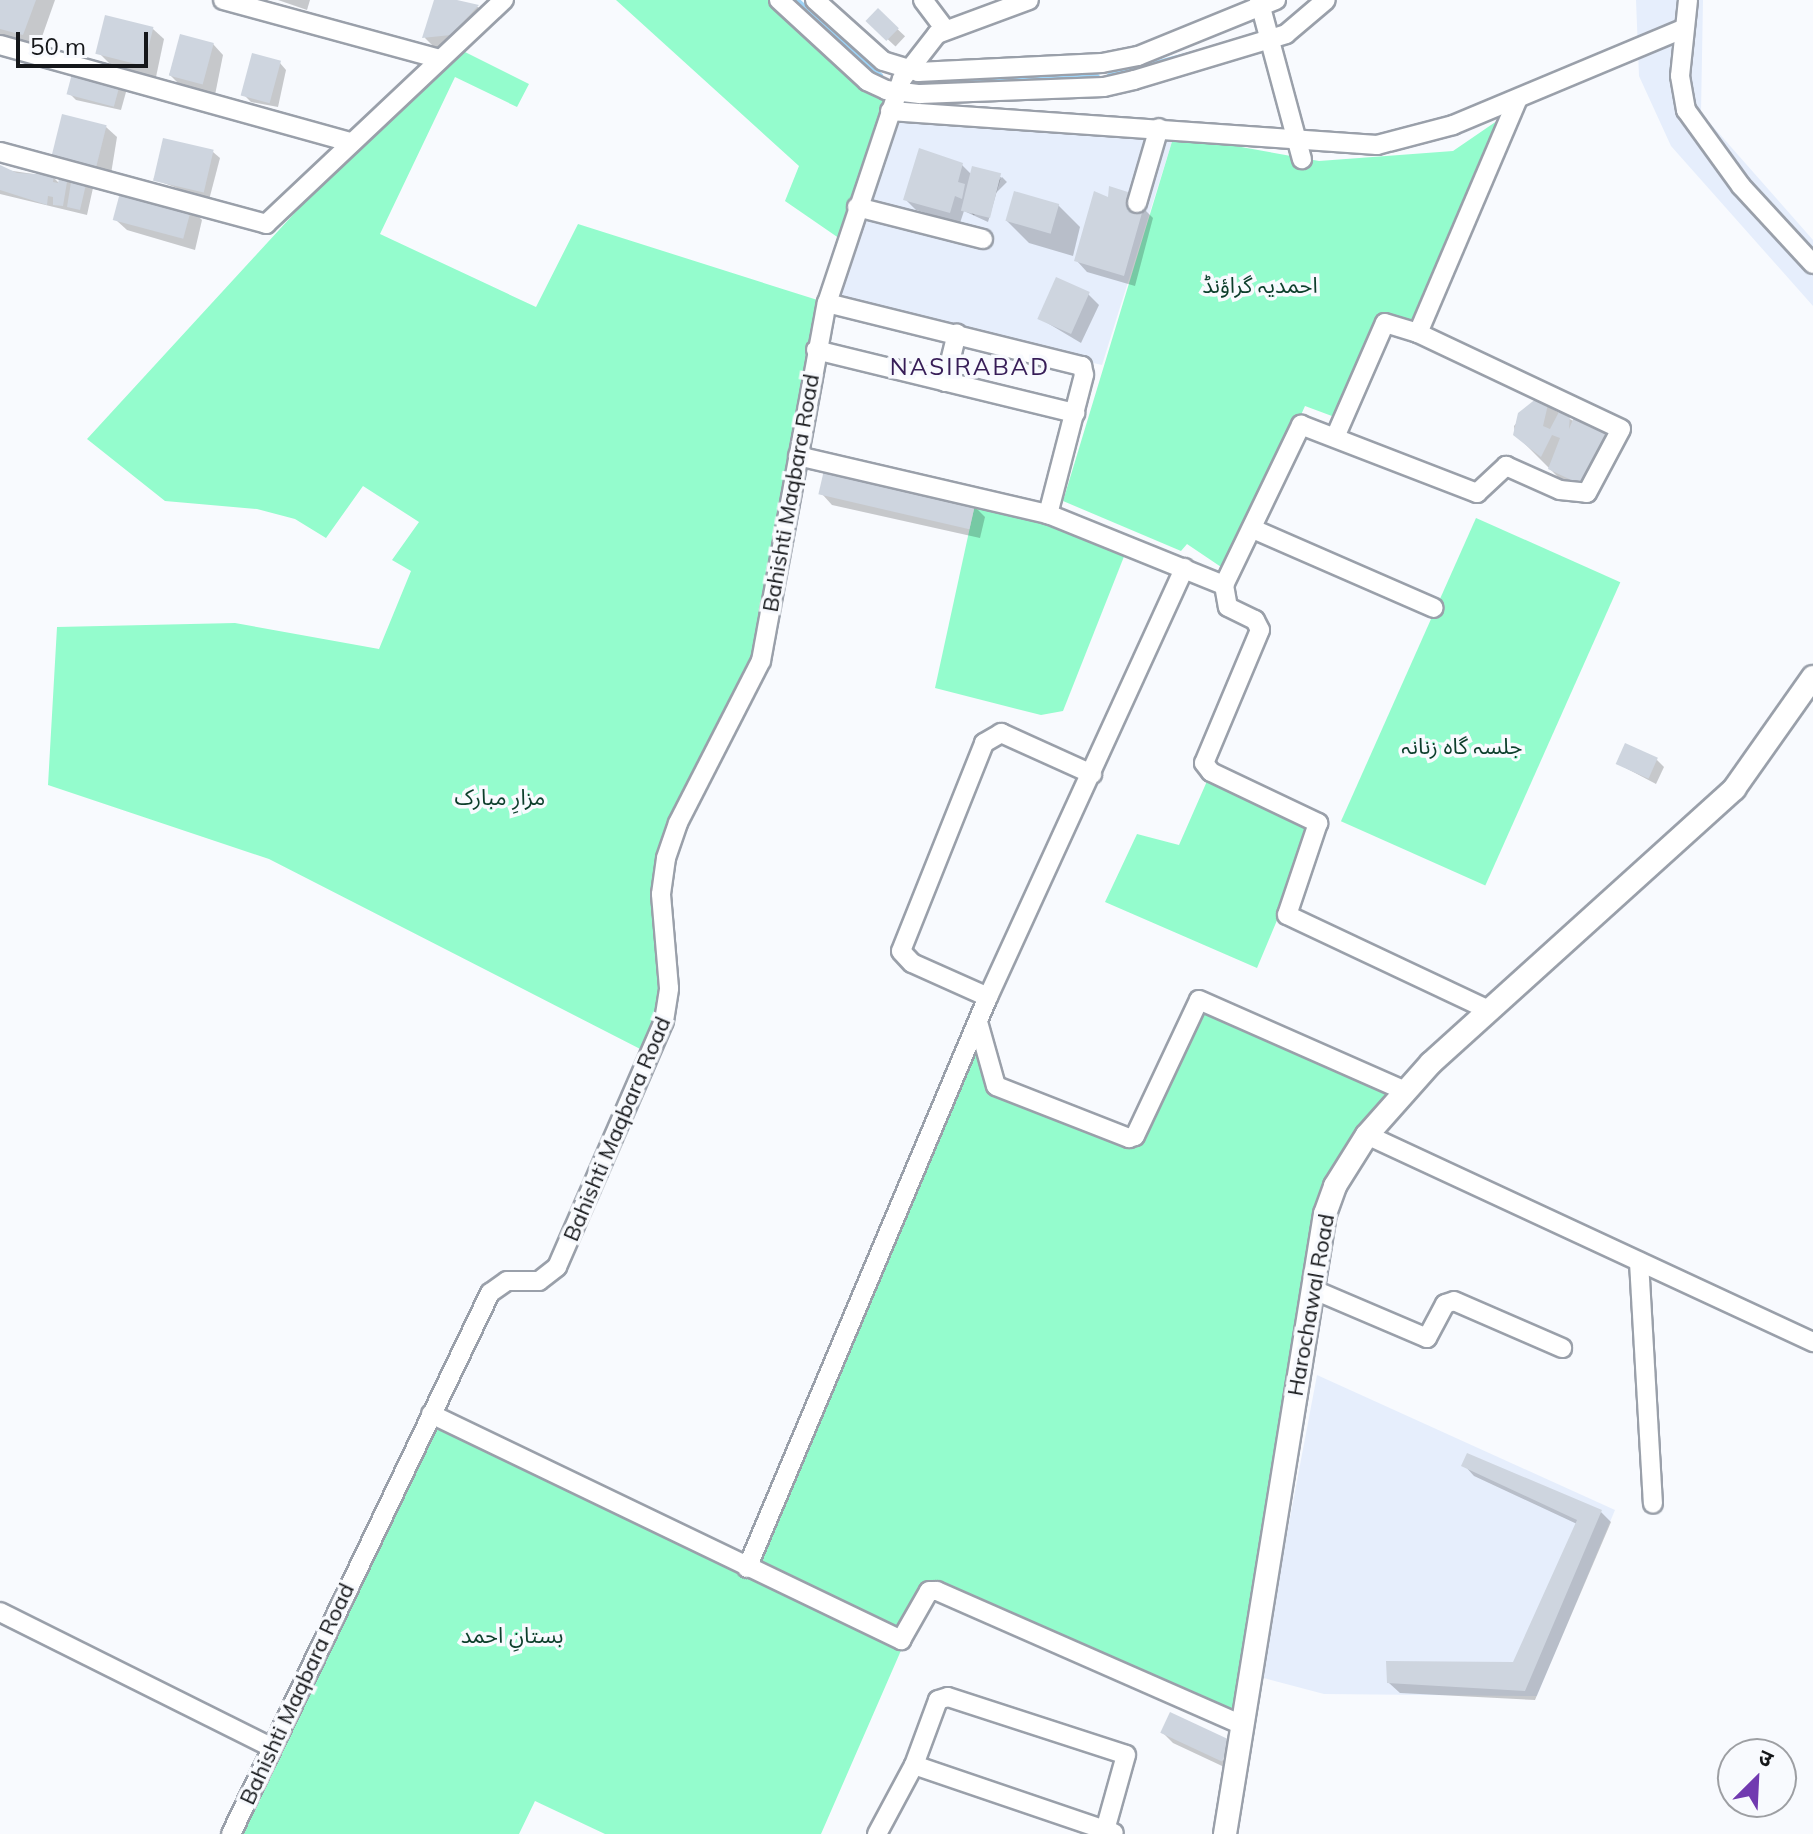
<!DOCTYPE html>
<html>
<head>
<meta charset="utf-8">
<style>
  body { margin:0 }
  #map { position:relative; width:1813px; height:1834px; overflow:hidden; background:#f8fafe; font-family:Mulish,"Noto Sans Arabic","Noto Sans Devanagari",sans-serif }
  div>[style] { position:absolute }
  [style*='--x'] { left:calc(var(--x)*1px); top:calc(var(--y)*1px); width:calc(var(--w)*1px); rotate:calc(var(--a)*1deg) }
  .built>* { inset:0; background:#e6eefc }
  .green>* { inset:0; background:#94fccd; transform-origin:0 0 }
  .shadow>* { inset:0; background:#0003; transform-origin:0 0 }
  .stream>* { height:5px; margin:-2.5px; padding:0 2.5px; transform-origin:2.5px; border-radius:2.5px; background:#9dd4f8 }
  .building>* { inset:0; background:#ced5df; transform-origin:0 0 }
  .roads { filter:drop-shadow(2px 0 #9aa0aa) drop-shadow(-2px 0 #9aa0aa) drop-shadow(0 2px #9aa0aa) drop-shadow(0 -2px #9aa0aa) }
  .minor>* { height:18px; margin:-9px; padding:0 9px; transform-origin:9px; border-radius:9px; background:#fff }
  .major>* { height:22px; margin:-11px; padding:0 11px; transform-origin:11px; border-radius:11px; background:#fff }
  span { translate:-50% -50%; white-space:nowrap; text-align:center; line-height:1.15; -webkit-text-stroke:7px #f8fafe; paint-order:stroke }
  .park-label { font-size:22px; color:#0c3e2b }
  .street-label { font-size:22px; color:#15171a }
  .neighbourhood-label { font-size:24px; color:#371d57; letter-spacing:2px }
  .north { position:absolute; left:1717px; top:1738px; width:80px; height:80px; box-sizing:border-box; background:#f8fafe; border:2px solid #9d9fa3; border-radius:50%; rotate:24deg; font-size:22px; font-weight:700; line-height:32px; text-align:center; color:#15171a }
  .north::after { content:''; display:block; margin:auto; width:28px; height:36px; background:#713ab0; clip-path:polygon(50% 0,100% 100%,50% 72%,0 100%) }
  .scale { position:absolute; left:16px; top:32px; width:132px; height:36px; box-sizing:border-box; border:4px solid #15171a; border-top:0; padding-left:10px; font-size:24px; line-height:28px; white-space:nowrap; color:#15171a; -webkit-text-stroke:6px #f8fafe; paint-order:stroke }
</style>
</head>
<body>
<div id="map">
  <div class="built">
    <i style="clip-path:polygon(1636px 0,1703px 0,1701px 113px,1813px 240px,1813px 306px,1671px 146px,1639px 76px)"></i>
    <i style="clip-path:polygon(890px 111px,1174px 135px,1102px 365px,827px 303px)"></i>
    <i style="clip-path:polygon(1317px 1375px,1615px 1510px,1537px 1696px,1324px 1694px,1260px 1677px)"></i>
  </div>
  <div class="green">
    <i style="clip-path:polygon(616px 0,779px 0,857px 73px,897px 92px,846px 243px,785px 201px,799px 166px)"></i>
    <i style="clip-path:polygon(465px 52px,529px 84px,517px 107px,455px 77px,380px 234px,536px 307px,578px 224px,827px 303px,761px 661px,678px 823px,663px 882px,669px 988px,650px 1054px,269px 859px,48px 785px,57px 627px,235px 623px,379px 649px,411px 571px,392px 560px,419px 522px,363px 486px,326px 538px,295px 519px,257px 509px,165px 501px,87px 439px,437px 58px)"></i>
    <i style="clip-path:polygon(1510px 112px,1418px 329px,1385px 317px,1340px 419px,1305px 406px,1230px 573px,1187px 544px,1181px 551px,1063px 501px,1174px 135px,1319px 161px,1453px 151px)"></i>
    <i style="clip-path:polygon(975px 504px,1048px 514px,1125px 554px,1063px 711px,1041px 715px,935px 688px)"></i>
    <i style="left:1476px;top:518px;width:158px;height:332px;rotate:24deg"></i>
    <i style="clip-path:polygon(1211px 772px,1318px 823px,1257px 968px,1105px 902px,1137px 834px,1179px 845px)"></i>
    <i style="clip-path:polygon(1194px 1006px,1403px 1090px,1335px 1186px,1242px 1725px,937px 1591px,906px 1639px,821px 1834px,605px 1834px,535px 1801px,519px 1834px,231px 1834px,431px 1414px,748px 1564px,978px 1022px,989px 1076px,1129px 1138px)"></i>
  </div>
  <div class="shadow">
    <i style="clip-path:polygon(0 0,55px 0,38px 48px,0 38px)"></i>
    <i style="clip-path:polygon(278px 0,310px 0,307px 10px)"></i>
    <i style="clip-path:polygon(436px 0,478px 7px,488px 17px,462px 45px,435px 48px,425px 38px)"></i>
    <i style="left:878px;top:11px;width:37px;height:14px;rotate:43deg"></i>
    <i style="clip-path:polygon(153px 29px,164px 39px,156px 77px,110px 64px,99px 53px)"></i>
    <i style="clip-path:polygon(213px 44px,223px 55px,215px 95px,180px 85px,169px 74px)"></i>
    <i style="clip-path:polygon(280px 63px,286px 70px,278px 107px,251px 102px,244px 95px)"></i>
    <i style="clip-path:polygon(119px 85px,126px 92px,121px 110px,76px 100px,69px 93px)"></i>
    <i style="clip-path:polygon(106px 127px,117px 137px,110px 180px,64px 168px)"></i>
    <i style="clip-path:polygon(213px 152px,220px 158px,209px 200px,153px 179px)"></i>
    <i style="clip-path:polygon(962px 165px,972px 175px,1001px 177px,988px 222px,964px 211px,960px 223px,916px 210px,905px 199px)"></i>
    <i style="clip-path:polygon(0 169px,53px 177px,60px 184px,67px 178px,73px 184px,86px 182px,93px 188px,87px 215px,0 194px)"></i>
    <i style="left:1002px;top:177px;width:7px;height:47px;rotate:45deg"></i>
    <i style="clip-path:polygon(1058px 205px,1080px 227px,1073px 256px,1029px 243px,1007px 221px)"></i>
    <i style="clip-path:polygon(1143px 208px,1153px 218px,1135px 286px,1087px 272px,1077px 261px)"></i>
    <i style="clip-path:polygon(191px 209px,202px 220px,195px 250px,127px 230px,116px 220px)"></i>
    <i style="clip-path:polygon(1088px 294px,1099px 305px,1081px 343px,1039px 318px)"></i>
    <i style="clip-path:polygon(1537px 400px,1620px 448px,1597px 497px,1561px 480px,1515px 434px,1514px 426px)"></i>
    <i style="clip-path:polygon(822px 494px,974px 506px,985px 517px,980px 538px,832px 505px)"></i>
    <i style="clip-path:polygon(1657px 760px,1664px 767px,1656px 784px,1618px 764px)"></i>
    <i style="clip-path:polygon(1464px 1465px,1600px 1511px,1611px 1522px,1535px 1700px,1400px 1693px,1389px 1683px,1514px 1664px,1577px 1524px,1474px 1476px)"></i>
    <i style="clip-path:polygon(1171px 1714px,1237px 1773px,1173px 1743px,1163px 1733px)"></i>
  </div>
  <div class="stream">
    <i style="--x:797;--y:0;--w:112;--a:42.1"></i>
    <i style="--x:1109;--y:75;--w:106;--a:-14.8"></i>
    <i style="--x:926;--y:83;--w:171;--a:-2.3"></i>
  </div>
  <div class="building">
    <i style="clip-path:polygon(0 0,36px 0,23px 35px,0 29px)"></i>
    <i style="clip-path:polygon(434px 0,457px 0,479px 5px,451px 35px,422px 38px)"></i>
    <i style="left:878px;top:8px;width:29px;height:18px;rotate:44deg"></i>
    <i style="left:105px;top:15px;width:50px;height:40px;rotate:14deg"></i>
    <i style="left:180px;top:34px;width:35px;height:43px;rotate:15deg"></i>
    <i style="left:252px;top:53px;width:30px;height:44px;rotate:15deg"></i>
    <i style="left:73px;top:70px;width:49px;height:25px;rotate:15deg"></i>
    <i style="left:62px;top:114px;width:46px;height:45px;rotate:14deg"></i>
    <i style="left:163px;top:138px;width:52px;height:44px;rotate:13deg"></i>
    <i style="clip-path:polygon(919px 148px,963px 163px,958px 182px,965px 184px,962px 199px,955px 196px,950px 213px,903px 200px)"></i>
    <i style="clip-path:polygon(0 165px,17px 173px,54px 175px,53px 182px,58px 183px,60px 175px,68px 176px,63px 206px,53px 205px,53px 197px,48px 196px,47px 205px,0 190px)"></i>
    <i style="left:972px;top:166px;width:30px;height:46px;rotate:14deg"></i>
    <i style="clip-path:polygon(72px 176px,87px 180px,80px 210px,67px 207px)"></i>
    <i style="clip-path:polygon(1109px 186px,1131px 193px,1144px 206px,1124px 276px,1074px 261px,1094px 191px,1108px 197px)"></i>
    <i style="left:121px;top:189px;width:73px;height:32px;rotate:15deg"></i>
    <i style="left:1014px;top:191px;width:47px;height:31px;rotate:16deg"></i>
    <i style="left:1056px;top:277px;width:37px;height:46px;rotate:24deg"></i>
    <i style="clip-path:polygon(1537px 398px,1549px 400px,1543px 426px,1550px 429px,1560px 410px,1570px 415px,1569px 429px,1574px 417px,1611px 436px,1586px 487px,1548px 469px,1560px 438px,1552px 435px,1541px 457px,1513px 435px,1518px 413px)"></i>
    <i style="left:824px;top:470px;width:155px;height:25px;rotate:13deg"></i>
    <i style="left:1625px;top:743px;width:36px;height:23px;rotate:24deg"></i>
    <i style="clip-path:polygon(1467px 1453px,1602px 1510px,1525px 1691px,1387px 1683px,1386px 1661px,1513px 1662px,1577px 1520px,1461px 1466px)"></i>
    <i style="left:1170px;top:1712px;width:68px;height:23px;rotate:25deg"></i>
  </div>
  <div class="roads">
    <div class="minor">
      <i style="--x:223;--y:0;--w:222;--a:15.2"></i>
      <i style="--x:779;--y:0;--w:120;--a:42.6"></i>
      <i style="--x:867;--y:81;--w:21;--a:25"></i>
      <i style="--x:886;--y:90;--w:34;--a:7"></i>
      <i style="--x:920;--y:94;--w:184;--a:-2.2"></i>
      <i style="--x:1104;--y:87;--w:31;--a:-13"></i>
      <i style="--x:1134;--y:80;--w:159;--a:-16.8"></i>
      <i style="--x:1286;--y:34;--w:52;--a:-40.4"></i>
      <i style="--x:815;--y:0;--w:91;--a:41.9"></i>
      <i style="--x:883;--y:61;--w:37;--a:17"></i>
      <i style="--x:918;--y:72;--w:184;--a:-2.8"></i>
      <i style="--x:1102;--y:63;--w:37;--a:-11"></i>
      <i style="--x:1138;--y:56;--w:149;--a:-22.1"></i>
      <i style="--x:923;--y:0;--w:36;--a:53"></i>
      <i style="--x:1259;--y:0;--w:165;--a:74.9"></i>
      <i style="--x:1688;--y:0;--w:76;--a:96"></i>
      <i style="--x:1680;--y:76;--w:35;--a:80"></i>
      <i style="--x:1686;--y:110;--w:94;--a:54.1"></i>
      <i style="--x:1741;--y:186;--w:106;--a:47.3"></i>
      <i style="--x:0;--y:45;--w:362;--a:15.5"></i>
      <i style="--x:890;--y:111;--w:488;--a:4"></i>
      <i style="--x:1377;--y:145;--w:79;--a:-14.7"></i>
      <i style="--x:1453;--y:125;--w:249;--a:-22.7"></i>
      <i style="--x:0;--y:152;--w:276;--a:15.1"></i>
      <i style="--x:266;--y:224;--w:327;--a:-43.3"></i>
      <i style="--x:1137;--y:203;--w:78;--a:-73.7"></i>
      <i style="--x:857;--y:207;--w:130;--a:14.3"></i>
      <i style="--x:827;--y:303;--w:263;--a:13.9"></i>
      <i style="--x:1082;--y:366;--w:9;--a:77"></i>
      <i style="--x:1084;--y:375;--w:144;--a:104.5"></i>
      <i style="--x:816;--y:350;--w:267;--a:13.7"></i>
      <i style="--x:945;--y:382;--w:50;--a:-76.2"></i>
      <i style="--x:1336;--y:435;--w:122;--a:-66.4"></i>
      <i style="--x:1385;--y:323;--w:34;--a:17"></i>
      <i style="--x:1418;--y:333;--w:254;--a:-66.9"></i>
      <i style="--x:798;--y:456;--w:257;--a:13.1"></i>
      <i style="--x:1048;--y:514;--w:190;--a:22"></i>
      <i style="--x:1224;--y:585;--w:178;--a:-64.3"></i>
      <i style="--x:1301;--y:425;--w:189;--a:21.1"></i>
      <i style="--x:1477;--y:493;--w:40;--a:-43"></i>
      <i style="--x:1506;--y:466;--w:59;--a:24"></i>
      <i style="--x:1560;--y:490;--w:27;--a:6"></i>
      <i style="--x:1587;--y:493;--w:72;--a:-62"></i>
      <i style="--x:1621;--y:429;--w:225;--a:-154.7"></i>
      <i style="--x:1253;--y:529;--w:197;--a:23.6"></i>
      <i style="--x:1224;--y:585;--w:22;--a:80"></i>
      <i style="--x:1228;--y:607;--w:30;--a:26"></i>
      <i style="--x:1255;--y:620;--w:11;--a:63"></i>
      <i style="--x:1260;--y:630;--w:144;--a:112.8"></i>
      <i style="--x:1204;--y:763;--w:11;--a:52"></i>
      <i style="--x:1211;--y:772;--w:119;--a:25.5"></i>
      <i style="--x:1318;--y:823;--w:97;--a:108.6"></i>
      <i style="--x:1287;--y:915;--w:223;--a:25.2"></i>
      <i style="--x:988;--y:997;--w:83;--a:-155.9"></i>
      <i style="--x:912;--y:963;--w:16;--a:-133"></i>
      <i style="--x:901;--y:951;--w:224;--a:-68.2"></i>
      <i style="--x:984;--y:743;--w:20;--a:-30"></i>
      <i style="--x:1001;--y:733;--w:100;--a:24.3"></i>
      <i style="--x:978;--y:1022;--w:66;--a:74.3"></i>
      <i style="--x:996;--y:1086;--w:143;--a:21.4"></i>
      <i style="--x:1129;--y:1138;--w:6;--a:-18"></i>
      <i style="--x:1135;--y:1136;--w:150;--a:-64.8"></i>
      <i style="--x:1199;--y:1000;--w:223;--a:23.8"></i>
      <i style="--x:1367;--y:1135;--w:492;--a:24.9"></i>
      <i style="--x:1639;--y:1262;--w:242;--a:86.7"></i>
      <i style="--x:1312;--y:1289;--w:125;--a:23.1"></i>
      <i style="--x:1427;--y:1338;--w:38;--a:-62"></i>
      <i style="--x:1445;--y:1304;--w:9;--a:-18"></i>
      <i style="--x:1454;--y:1301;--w:118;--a:23.5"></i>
      <i style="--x:431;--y:1414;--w:522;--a:25.68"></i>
      <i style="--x:901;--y:1640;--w:56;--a:-60.3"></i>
      <i style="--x:929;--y:1591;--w:8;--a:0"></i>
      <i style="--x:937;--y:1591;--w:333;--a:23.7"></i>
      <i style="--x:747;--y:1568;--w:620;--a:-67.12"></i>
      <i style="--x:988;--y:997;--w:472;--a:-65.4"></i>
      <i style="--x:0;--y:1612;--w:303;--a:26.5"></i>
      <i style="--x:914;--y:1765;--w:211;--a:18.8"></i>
      <i style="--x:231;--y:1834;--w:600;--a:-64.42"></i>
      <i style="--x:490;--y:1293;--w:21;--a:-35"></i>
      <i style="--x:507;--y:1281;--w:32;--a:0"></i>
      <i style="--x:539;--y:1281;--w:23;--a:-38"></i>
      <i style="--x:557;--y:1267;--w:268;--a:-66.5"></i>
      <i style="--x:664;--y:1021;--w:33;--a:-81"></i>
      <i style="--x:669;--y:988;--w:94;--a:-94.9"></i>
      <i style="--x:661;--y:894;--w:36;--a:-82"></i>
      <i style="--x:666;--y:858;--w:37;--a:-71"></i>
      <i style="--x:678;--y:823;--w:182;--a:-62.9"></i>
      <i style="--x:761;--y:661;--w:364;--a:-79.6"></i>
      <i style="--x:827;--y:303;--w:236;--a:-71.5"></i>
      <i style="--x:902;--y:79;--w:57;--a:-52.1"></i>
      <i style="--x:937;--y:34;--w:98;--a:-20.3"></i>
      <i style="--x:877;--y:1834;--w:78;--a:-61.8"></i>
      <i style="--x:914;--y:1765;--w:69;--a:-69.7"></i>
      <i style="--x:938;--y:1700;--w:10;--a:-17"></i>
      <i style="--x:948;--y:1697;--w:187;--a:18"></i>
      <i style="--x:1126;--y:1755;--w:82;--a:105.6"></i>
    </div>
    <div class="major">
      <i style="--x:1225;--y:1834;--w:628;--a:-80.84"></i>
      <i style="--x:1325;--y:1214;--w:30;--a:-70"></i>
      <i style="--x:1335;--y:1186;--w:60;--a:-57.9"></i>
      <i style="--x:1367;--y:1135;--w:96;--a:-48.4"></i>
      <i style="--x:1431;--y:1063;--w:409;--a:-42.1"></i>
      <i style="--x:1734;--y:789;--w:137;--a:-54.8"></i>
    </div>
  </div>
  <div class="park-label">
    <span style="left:1260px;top:286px">احمدیہ گراؤنڈ</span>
    <span style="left:1462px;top:747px">جلسہ گاہ زنانہ</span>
    <span style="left:500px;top:798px">مزارِ مبارک</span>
    <span style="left:512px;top:1636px">بستانِ احمد</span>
  </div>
  <div class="street-label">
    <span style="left:791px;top:493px;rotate:-80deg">Bahishti Maqbara Road</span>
    <span style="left:617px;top:1129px;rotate:-67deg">Bahishti Maqbara Road</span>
    <span style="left:1311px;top:1305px;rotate:-80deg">Harochawal Road</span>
    <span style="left:297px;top:1694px;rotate:-65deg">Bahishti Maqbara Road</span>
  </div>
  <div class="neighbourhood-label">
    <span style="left:970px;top:367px">NASIRABAD</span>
  </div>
  <div class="north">उ</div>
  <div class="scale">50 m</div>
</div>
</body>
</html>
